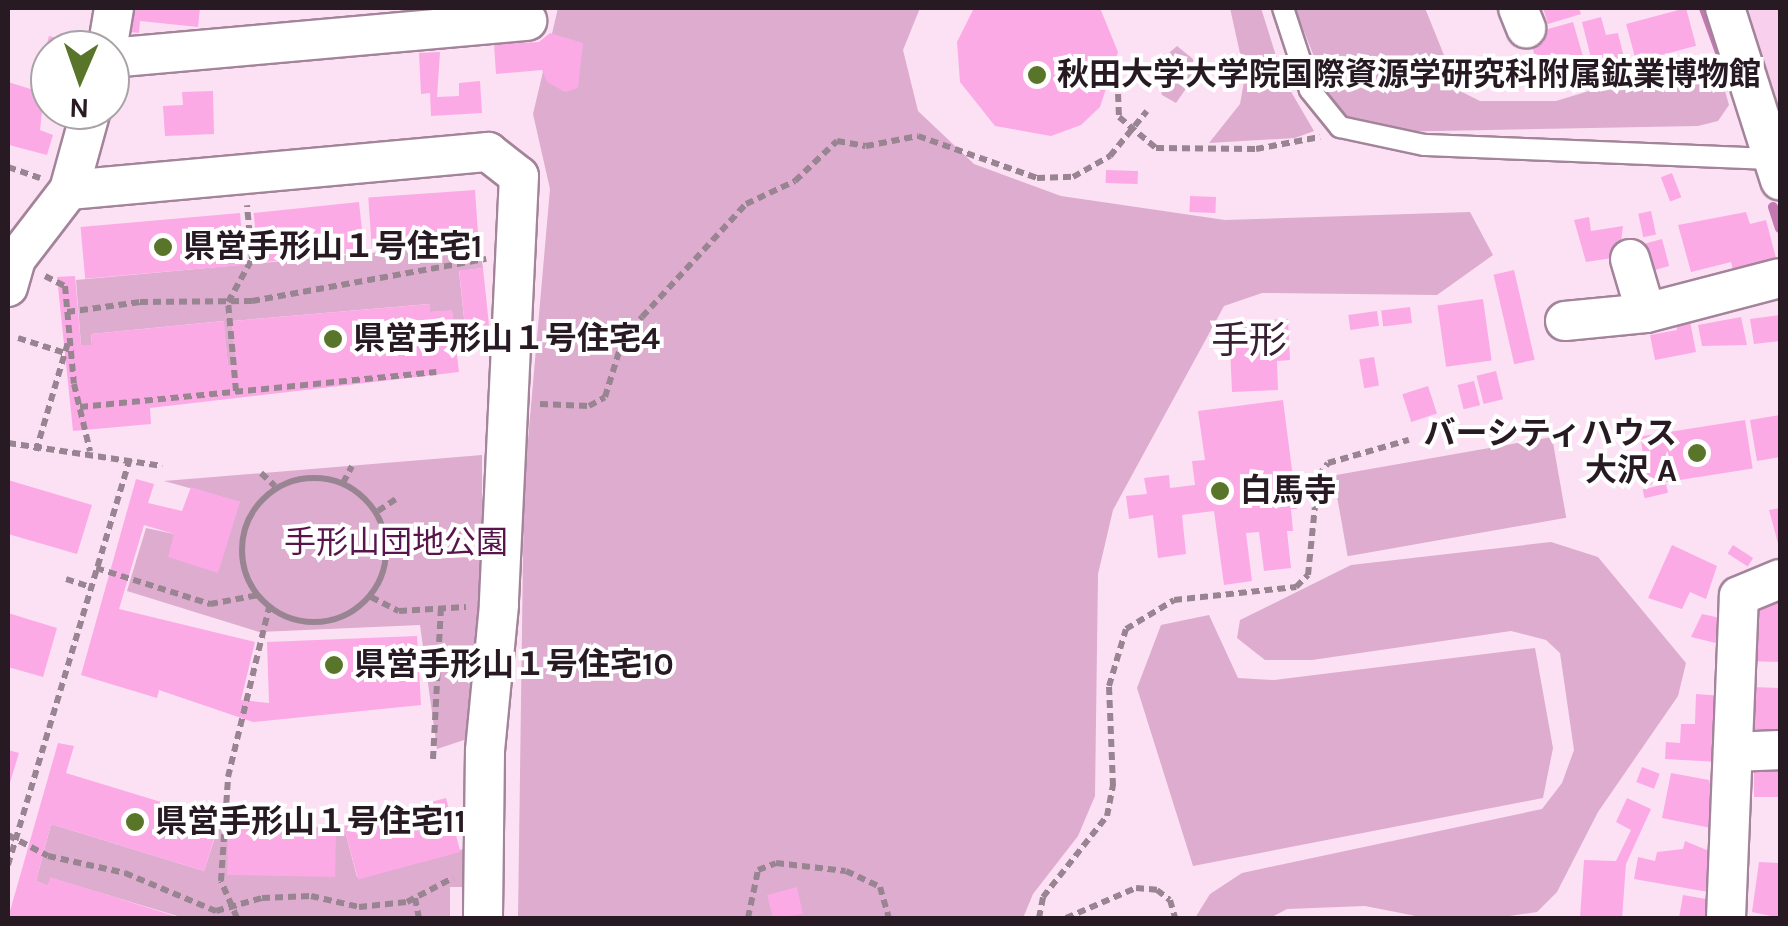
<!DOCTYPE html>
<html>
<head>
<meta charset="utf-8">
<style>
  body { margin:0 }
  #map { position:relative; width:1788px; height:926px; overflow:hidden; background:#fce1f4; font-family:Karla,"Noto Sans JP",sans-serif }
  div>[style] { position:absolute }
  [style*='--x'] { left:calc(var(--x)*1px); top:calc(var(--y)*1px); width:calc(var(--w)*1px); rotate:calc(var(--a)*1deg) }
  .built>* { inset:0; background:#f8cfec }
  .green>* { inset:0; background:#ddaccf; transform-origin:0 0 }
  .stream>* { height:10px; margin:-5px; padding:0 5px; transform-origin:5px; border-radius:5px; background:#c477b1 }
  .building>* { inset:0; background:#fbaae6; transform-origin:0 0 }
  .path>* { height:6px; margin-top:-3px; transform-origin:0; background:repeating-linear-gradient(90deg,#998492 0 8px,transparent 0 13px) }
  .path>.ring { margin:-3px; padding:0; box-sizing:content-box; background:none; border:6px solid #998492; border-radius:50% }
  .roads { filter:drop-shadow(2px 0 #a3849a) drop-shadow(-2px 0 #a3849a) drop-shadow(0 2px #a3849a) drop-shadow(0 -2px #a3849a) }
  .lane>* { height:20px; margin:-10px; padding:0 10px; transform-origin:10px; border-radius:10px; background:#fff }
  .street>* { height:38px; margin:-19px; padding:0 19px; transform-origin:19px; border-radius:19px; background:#fff }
  .dots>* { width:28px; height:28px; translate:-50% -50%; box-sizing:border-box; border:5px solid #fff; border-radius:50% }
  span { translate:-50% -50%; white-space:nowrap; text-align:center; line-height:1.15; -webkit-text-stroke:8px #fff; paint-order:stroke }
  .poi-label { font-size:32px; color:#271a23; font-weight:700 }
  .left { translate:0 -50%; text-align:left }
  .right { translate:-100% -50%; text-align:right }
  .park-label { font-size:32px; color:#59144c }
  .quarter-label { font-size:38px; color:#392033 }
  .frame { position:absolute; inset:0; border:10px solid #271a23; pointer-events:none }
  .north { position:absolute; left:30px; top:30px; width:100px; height:100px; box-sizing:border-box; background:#fff; border:2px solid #a9a3a7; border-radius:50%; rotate:182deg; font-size:28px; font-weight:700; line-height:40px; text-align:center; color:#271a23 }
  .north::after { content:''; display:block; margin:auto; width:35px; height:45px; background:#597529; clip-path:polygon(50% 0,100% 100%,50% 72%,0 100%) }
</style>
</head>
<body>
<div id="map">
  <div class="built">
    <i style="clip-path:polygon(1742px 8px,1780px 8px,1780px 132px)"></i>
  </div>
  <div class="green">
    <i style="clip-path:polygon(558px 8px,920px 8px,903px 50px,918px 111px,974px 164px,1061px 196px,1225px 220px,1470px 212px,1493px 255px,1437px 295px,1262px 293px,1224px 306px,1113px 510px,1098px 574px,1095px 796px,1078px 836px,1033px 894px,1023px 918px,518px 918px,524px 486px,550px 189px,533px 114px)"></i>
    <i style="clip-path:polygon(1230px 8px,1261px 8px,1283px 78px,1314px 131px,1295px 138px,1209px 143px,1240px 104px,1245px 76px)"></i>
    <i style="clip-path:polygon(1295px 8px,1425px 8px,1458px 90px,1480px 101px,1556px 101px,1701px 57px,1718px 67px,1729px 105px,1718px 121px,1698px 126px,1387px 132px,1351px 121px,1334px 108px)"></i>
    <i style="clip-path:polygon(1177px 46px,1193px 59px,1194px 77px,1176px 103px,1162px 95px,1159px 82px,1163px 58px)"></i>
    <i style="clip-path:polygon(479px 243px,483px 268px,459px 271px,466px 337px,455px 337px,452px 311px,430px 312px,429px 304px,232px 321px,236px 365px,228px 365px,223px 321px,91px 334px,92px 345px,81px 345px,76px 280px)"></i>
    <i style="left:1552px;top:437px;width:82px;height:222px;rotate:80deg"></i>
    <i style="clip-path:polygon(482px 455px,482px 617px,467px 739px,437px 749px,420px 625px,259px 632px,127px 591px,146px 528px,174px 534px,240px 502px,164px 481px)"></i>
    <i style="clip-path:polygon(1551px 542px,1598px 557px,1686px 663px,1678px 696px,1598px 812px,1557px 892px,1537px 912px,1496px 918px,1426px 918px,1365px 906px,1287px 909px,1270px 918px,1195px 918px,1210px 894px,1242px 873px,1542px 809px,1562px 783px,1574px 750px,1560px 653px,1546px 640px,1511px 631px,1312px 660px,1265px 660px,1237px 638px,1240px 620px,1351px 565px)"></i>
    <i style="clip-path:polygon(1209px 615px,1238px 678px,1274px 680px,1535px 648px,1553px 748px,1543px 798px,1193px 866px,1137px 688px,1161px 625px)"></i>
    <i style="clip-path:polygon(51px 824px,204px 871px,218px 828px,344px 827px,357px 877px,475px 846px,473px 887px,450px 887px,450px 918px,184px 918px,51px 878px,48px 886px,36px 881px)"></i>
  </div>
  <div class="stream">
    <i style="--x:1704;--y:8;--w:50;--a:70.1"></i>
    <i style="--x:1773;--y:207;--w:22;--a:72"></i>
  </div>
  <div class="building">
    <i style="clip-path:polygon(124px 8px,200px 8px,198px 27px,140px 21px,139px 33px,122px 31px)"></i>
    <i style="clip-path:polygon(974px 8px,1100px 8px,1118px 52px,1100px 107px,1081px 125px,1051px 136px,995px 126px,960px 82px,957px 42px)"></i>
    <i style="clip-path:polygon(1543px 8px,1579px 8px,1581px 14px,1548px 24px)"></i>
    <i style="left:1686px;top:8px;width:39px;height:62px;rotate:75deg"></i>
    <i style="clip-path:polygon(1601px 17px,1606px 35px,1618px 33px,1626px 66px,1595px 74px,1582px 22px)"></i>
    <i style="clip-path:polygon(1573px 22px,1589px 77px,1559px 86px,1557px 78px,1542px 82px,1532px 46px,1544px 42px,1541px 31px)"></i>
    <i style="clip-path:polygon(550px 33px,583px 43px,578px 88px,565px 92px,547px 82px,542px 70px,496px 74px,494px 44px,539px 42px)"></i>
    <i style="clip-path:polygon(49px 36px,83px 45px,81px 50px,50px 50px,50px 64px,42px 61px)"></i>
    <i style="clip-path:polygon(440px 52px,437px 97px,459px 96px,459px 83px,480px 81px,482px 113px,431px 116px,430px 93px,421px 94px,419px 53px)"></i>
    <i style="clip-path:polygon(8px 82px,37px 91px,35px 99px,43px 102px,40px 130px,53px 135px,47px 155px,9px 145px)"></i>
    <i style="clip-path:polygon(213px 91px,214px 134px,165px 136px,163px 106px,183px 105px,182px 92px)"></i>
    <i style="left:1106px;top:170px;width:32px;height:13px;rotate:2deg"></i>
    <i style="left:1672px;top:173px;width:26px;height:12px;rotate:69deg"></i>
    <i style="left:475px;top:190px;width:53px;height:107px;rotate:86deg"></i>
    <i style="left:1190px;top:196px;width:26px;height:16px;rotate:2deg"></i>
    <i style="left:359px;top:202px;width:50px;height:106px;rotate:84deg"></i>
    <i style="left:1651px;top:211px;width:24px;height:13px;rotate:78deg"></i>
    <i style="clip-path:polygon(1746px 212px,1750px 224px,1766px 220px,1776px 258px,1735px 277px,1731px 262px,1691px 272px,1678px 225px)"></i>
    <i style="left:240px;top:213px;width:52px;height:160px;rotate:85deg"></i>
    <i style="clip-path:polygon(1589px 217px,1591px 231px,1623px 226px,1619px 257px,1586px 262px,1574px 220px)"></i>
    <i style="left:1662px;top:239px;width:28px;height:18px;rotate:75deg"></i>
    <i style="left:483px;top:268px;width:67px;height:24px;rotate:84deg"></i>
    <i style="left:1514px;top:270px;width:92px;height:21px;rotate:77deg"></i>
    <i style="clip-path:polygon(75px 276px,81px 345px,92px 345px,91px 334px,224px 321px,228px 365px,236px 365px,232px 321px,430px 304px,430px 312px,452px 310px,459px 372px,150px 408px,151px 424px,73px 431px,57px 277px)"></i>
    <i style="left:1483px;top:299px;width:62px;height:46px;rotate:82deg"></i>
    <i style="left:1410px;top:307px;width:16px;height:29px;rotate:83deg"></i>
    <i style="left:1377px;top:311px;width:15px;height:29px;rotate:82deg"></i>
    <i style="clip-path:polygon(1780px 315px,1780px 341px,1754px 344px,1750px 319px)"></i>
    <i style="clip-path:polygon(1689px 316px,1696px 352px,1655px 360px,1650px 335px,1677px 330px,1675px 319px)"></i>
    <i style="clip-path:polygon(1741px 317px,1747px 345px,1702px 346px,1698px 325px)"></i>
    <i style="clip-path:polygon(1288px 319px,1290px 360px,1277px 361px,1278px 390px,1232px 392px,1229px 321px)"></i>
    <i style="left:1374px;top:357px;width:29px;height:15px;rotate:80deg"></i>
    <i style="left:1496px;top:371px;width:29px;height:20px;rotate:76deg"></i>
    <i style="left:1474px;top:381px;width:25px;height:17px;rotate:76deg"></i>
    <i style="left:1428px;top:386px;width:29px;height:27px;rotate:72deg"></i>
    <i style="clip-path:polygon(1283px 400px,1297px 509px,1291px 509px,1293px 531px,1287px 531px,1291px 568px,1264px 571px,1259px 532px,1246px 533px,1252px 581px,1224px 585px,1214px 511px,1182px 515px,1186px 554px,1158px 558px,1153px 515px,1129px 519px,1126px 496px,1147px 494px,1144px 478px,1169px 475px,1170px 488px,1195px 485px,1192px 461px,1205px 460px,1198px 411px)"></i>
    <i style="clip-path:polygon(1780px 415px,1780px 457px,1757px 461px,1750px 420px)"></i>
    <i style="left:1745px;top:420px;width:49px;height:106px;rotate:81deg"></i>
    <i style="clip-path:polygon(136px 479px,154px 484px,148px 503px,182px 511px,191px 487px,240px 502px,218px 573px,168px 557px,174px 534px,144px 525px,119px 609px,255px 642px,241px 700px,269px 703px,267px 642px,417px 636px,421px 705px,253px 722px,159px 690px,157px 698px,81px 675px)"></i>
    <i style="clip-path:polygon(8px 480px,92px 505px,77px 554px,8px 534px)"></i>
    <i style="left:1666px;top:484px;width:9px;height:24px;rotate:77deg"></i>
    <i style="clip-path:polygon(1780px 508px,1780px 547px,1779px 547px,1769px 510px)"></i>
    <i style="clip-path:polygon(1672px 545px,1717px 566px,1706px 599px,1690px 592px,1682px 609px,1648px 598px)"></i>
    <i style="left:1733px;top:545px;width:24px;height:10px;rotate:33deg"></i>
    <i style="clip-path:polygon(1762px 602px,1780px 603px,1780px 662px,1745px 661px,1746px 609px,1763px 609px)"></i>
    <i style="clip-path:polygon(8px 613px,57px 628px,43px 677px,8px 667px)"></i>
    <i style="clip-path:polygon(1702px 614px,1725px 619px,1720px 644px,1691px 637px)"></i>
    <i style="clip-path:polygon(1751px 687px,1780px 688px,1780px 735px,1742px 734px)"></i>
    <i style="clip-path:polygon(1696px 694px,1723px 696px,1719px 762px,1665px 759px,1666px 742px,1680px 743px,1681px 724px,1695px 724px)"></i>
    <i style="clip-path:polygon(58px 743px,74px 746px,66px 773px,220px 820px,204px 871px,51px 824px,36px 881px,48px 886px,50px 877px,181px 918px,8px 918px)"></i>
    <i style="clip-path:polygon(8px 750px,19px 753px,8px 789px)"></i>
    <i style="left:1754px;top:758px;width:26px;height:39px"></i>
    <i style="left:1642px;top:767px;width:19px;height:16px;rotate:21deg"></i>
    <i style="clip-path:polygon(1671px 773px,1709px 780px,1721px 830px,1662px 818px)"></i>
    <i style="left:446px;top:798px;width:56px;height:106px;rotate:75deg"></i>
    <i style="clip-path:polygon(1627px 798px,1651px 809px,1626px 864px,1622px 918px,1580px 918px,1584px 860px,1616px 861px,1631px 830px,1616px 822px)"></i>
    <i style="left:228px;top:826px;width:108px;height:49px;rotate:1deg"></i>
    <i style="clip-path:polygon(1685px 841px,1721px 856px,1714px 893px,1634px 879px,1638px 857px,1655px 861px,1657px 852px,1683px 849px)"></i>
    <i style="clip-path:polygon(1759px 862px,1780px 863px,1780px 918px,1752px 912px)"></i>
    <i style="clip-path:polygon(797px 887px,803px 914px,773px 918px,767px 895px)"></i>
    <i style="clip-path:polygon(1683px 895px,1718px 901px,1715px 918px,1679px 918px)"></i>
  </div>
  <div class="path">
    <i style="--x:1117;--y:68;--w:49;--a:87.7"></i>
    <i style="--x:1119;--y:117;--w:48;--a:40"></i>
    <i style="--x:1156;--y:148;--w:100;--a:0.6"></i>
    <i style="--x:1256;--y:149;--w:65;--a:-10.6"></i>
    <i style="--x:8;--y:167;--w:34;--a:19"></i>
    <i style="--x:45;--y:276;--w:22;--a:27"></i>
    <i style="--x:65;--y:286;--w:98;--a:84.8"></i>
    <i style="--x:74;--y:384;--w:69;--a:76.6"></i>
    <i style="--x:67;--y:312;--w:74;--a:-7.8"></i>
    <i style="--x:140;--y:302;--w:112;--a:-0.5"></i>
    <i style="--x:252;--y:301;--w:238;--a:-10.2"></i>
    <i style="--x:18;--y:338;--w:49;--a:17.7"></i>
    <i style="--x:236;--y:391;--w:89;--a:-95.1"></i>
    <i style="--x:228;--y:302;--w:49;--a:-60.8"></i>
    <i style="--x:252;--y:259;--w:54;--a:-95.3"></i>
    <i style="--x:540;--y:404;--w:49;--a:2.3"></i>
    <i style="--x:589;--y:406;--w:18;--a:-29"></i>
    <i style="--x:605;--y:397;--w:61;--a:-72.8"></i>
    <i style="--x:623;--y:339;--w:29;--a:-49"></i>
    <i style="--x:642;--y:317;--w:154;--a:-47.4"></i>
    <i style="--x:746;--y:204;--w:54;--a:-25.1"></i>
    <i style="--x:795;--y:181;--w:58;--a:-43.6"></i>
    <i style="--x:837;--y:141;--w:29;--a:10"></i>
    <i style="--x:866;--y:146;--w:53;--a:-10.9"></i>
    <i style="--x:918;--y:136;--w:126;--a:19.4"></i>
    <i style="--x:1037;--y:178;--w:36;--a:-2"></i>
    <i style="--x:1073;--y:177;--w:43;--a:-29.6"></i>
    <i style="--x:1110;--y:156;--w:58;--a:-50.6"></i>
    <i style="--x:80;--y:407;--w:358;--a:-5.6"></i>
    <i style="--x:8;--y:443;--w:156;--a:8.5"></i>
    <i style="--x:36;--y:451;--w:114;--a:-73.6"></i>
    <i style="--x:261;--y:473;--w:19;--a:43"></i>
    <i class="ring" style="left:242px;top:478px;width:138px;height:138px"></i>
    <i style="--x:343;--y:483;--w:19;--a:-62"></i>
    <i style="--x:378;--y:511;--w:22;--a:-34"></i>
    <i style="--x:385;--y:544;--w:22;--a:-5"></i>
    <i style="--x:96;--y:568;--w:120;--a:17.5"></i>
    <i style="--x:210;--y:604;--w:50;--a:-10.4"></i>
    <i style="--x:66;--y:579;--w:26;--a:18"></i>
    <i style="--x:371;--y:597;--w:31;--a:27"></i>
    <i style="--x:399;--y:611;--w:67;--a:-3.4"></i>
    <i style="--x:433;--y:759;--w:151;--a:-87"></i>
    <i style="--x:8;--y:835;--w:45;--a:27.7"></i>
    <i style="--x:48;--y:856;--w:79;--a:12.4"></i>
    <i style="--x:125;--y:873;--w:99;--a:22.7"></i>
    <i style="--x:216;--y:911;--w:48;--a:-15.8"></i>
    <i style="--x:262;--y:898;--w:49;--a:-2.3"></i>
    <i style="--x:311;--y:896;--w:49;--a:12.9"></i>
    <i style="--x:359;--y:907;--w:48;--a:-5.9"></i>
    <i style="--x:407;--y:902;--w:52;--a:-27.6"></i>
    <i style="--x:8;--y:865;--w:425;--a:-73.3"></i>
    <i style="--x:415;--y:898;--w:20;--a:79"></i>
    <i style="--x:237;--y:918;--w:40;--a:-113.4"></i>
    <i style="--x:221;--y:881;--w:104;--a:-86.1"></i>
    <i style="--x:228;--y:777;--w:175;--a:-76.4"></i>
    <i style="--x:748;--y:918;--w:49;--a:-78.2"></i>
    <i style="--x:758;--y:870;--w:19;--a:-21"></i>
    <i style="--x:776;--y:863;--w:70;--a:6.5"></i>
    <i style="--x:846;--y:871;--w:38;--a:25"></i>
    <i style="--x:880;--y:887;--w:32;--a:74"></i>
    <i style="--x:1039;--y:918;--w:21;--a:-79"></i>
    <i style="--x:1043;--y:897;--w:103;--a:-51.7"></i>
    <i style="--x:1107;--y:816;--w:31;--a:-79"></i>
    <i style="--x:1113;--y:786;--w:100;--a:-92.3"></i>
    <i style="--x:1109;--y:686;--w:59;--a:-73.4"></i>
    <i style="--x:1126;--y:629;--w:56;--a:-31.1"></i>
    <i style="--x:1174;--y:600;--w:123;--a:-6.1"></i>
    <i style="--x:1296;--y:587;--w:17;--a:-45"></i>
    <i style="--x:1308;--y:575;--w:100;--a:-84.2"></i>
    <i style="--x:1318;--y:476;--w:16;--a:-52"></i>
    <i style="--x:1328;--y:463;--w:84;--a:-15.9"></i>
    <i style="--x:1066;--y:918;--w:76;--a:-23.2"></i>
    <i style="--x:1136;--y:888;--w:21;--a:5"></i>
    <i style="--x:1157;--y:890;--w:16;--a:38"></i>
    <i style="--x:1170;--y:900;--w:19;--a:74"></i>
  </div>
  <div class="roads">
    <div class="lane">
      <i style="--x:1283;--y:8;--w:86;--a:71.8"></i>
      <i style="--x:1310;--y:90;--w:48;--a:51"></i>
      <i style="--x:1340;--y:127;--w:86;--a:12.1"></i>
      <i style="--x:1424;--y:145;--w:349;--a:2.3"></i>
    </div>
    <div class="street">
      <i style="--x:1518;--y:8;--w:22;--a:68"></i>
      <i style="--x:1725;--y:8;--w:181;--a:72.3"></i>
      <i style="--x:107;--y:50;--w:43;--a:-80.5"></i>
      <i style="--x:110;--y:58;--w:419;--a:-5.1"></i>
      <i style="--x:69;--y:190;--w:421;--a:-5.2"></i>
      <i style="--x:488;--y:152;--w:39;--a:38"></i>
      <i style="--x:519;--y:176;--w:429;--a:92.7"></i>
      <i style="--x:499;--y:605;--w:147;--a:95.5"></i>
      <i style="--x:485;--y:751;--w:167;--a:90.7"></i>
      <i style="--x:1630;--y:259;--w:56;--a:73.5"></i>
      <i style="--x:1646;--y:313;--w:138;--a:-14.6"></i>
      <i style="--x:8;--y:287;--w:29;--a:-74"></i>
      <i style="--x:16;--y:259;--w:87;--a:-52.5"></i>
      <i style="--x:69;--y:190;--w:83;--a:-74.6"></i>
      <i style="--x:1565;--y:321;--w:81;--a:-5.6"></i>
      <i style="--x:1733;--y:752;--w:47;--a:-2.4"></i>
      <i style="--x:1726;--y:918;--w:322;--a:-87.7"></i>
      <i style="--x:1739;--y:596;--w:44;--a:-22.5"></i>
    </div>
  </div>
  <div class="dots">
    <i style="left:1037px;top:75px;background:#597529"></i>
    <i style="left:163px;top:247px;background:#597529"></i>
    <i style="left:333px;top:339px;background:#597529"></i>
    <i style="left:1697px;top:453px;background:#597529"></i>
    <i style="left:1220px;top:491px;background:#597529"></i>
    <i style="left:334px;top:665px;background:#597529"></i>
    <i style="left:135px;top:822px;background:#597529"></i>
  </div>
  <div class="poi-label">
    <span class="left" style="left:1057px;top:75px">秋田大学大学院国際資源学研究科附属鉱業博物館</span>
    <span class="left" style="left:183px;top:247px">県営手形山１号住宅1</span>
    <span class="left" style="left:353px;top:339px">県営手形山１号住宅4</span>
    <span class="right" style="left:1677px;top:453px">バーシティハウス<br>大沢 A</span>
    <span class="left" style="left:1240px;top:491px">白馬寺</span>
    <span class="left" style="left:354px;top:665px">県営手形山１号住宅10</span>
    <span class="left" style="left:155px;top:822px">県営手形山１号住宅11</span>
  </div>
  <div class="park-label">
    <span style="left:396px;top:543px">手形山団地公園</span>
  </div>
  <div class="quarter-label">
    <span style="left:1249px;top:341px">手形</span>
  </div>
  <div class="frame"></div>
  <div class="north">N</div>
</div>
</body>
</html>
